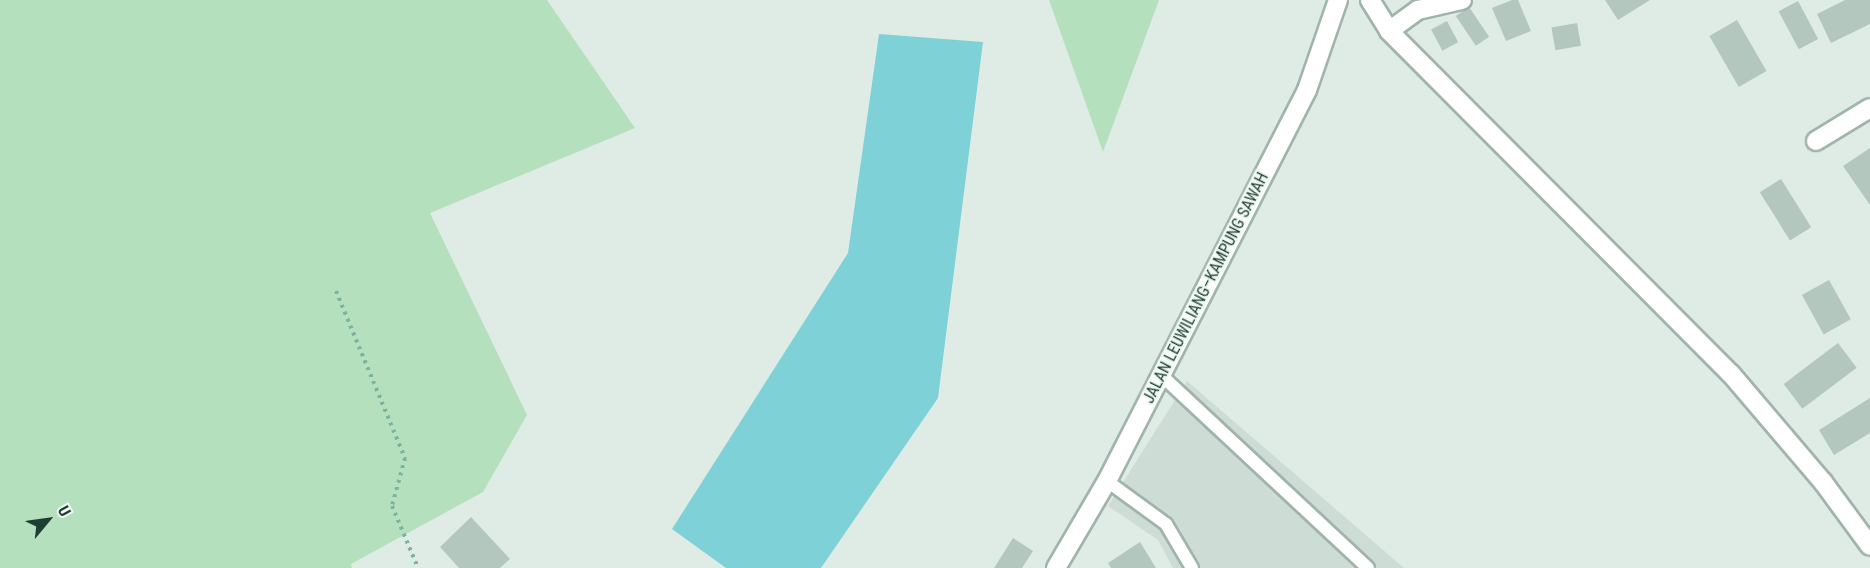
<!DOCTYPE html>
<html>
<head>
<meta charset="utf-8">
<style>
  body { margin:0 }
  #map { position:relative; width:1870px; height:568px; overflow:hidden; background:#dfece5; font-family:"Roboto Condensed",sans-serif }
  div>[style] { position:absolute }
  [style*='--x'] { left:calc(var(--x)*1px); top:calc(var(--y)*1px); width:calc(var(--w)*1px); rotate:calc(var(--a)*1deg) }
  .built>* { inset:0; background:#cddcd4 }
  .green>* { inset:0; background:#b5e0bd }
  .water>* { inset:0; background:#7fd1d8 }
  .building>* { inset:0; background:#b4c7be; transform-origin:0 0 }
  .path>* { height:4px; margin-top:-2px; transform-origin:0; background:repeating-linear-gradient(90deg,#7bb49e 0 3px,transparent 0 7.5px) }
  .roads { filter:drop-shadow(2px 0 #a1b4ac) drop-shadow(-2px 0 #a1b4ac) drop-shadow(0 2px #a1b4ac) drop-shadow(0 -2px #a1b4ac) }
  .lane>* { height:12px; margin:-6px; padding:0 6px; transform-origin:6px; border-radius:6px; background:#fff }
  .street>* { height:18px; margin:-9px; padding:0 9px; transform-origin:9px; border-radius:9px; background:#fff }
  .secondary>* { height:18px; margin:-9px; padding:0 9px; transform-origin:9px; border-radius:9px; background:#fff }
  span { translate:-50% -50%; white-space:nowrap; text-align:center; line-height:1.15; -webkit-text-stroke:4.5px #eff8f3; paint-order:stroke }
  .street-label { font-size:16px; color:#1e3e33 }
  .north { position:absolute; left:18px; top:490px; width:60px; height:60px; -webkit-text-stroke:4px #eff8f3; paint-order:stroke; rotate:61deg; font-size:16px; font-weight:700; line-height:24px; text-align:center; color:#1e3e33 }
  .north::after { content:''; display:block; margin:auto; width:21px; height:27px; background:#1e3e33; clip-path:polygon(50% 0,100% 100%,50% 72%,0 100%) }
</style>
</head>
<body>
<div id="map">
  <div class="built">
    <i style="clip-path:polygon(1187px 381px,1404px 568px,1173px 568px,1158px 540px,1108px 506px)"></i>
  </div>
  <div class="green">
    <i style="clip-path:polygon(0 0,547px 0,635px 128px,430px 213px,527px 415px,483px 492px,351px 564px,352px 568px,0 568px)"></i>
    <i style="clip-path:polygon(1049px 0,1159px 0,1103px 152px)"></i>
  </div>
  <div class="water">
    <i style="clip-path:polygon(879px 34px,983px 42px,938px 398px,821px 568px,726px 568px,672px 529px,848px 253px)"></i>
  </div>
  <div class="building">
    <i style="clip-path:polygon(1512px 0,1518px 0,1531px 31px,1506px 41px,1492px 8px)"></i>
    <i style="clip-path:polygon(1605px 0,1650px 0,1618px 20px)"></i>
    <i style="clip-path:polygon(1845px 0,1870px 0,1870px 24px,1831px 43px,1817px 14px)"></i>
    <i style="left:1798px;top:1px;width:43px;height:22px;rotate:62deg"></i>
    <i style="left:1469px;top:7px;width:36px;height:16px;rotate:56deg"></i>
    <i style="left:1737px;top:20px;width:59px;height:32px;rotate:60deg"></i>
    <i style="left:1447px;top:21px;width:24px;height:18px;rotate:62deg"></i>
    <i style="left:1577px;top:23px;width:23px;height:26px;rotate:80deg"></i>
    <i style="clip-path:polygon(1870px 148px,1870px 205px,1843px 166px)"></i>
    <i style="left:1781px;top:179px;width:57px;height:25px;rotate:58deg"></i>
    <i style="left:1829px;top:280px;width:45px;height:31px;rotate:61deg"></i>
    <i style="left:1838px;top:343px;width:31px;height:68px;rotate:53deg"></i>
    <i style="clip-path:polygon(1870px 398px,1870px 433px,1834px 455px,1819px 430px)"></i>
    <i style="clip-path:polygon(471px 517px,510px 559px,500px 568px,459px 568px,440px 547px)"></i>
    <i style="clip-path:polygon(1013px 538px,1033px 551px,1022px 568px,994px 568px)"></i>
    <i style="clip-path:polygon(1140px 542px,1156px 568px,1111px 568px,1108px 563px)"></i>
  </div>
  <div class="path">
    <i style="--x:336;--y:291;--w:181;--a:67.6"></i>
    <i style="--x:405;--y:458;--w:50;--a:105.2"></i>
    <i style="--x:392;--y:506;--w:67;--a:67.2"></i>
  </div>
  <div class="roads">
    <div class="lane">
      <i style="--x:1161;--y:375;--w:283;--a:43"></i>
      <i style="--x:1107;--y:481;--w:73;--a:36.1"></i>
      <i style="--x:1166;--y:524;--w:51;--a:59.4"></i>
    </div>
    <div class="street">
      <i style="--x:1370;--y:0;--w:36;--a:58"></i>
      <i style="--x:1389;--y:31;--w:484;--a:45.1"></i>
      <i style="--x:1731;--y:374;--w:142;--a:49.6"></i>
      <i style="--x:1823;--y:482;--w:79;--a:53.7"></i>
      <i style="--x:1389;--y:31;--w:36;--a:-36"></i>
      <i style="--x:1418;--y:10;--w:45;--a:-12.8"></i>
      <i style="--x:1816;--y:141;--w:63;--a:-31.4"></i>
    </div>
    <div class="secondary">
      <i style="--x:1056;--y:568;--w:101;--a:-59.6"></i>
      <i style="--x:1107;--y:481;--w:439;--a:-62.9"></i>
      <i style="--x:1307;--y:90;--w:95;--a:-71"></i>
    </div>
  </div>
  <div class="street-label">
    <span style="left:1206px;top:288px;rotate:-63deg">JALAN LEUWILIANG–KAMPUNG SAWAH</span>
  </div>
  <div class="north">U</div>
</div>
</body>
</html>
